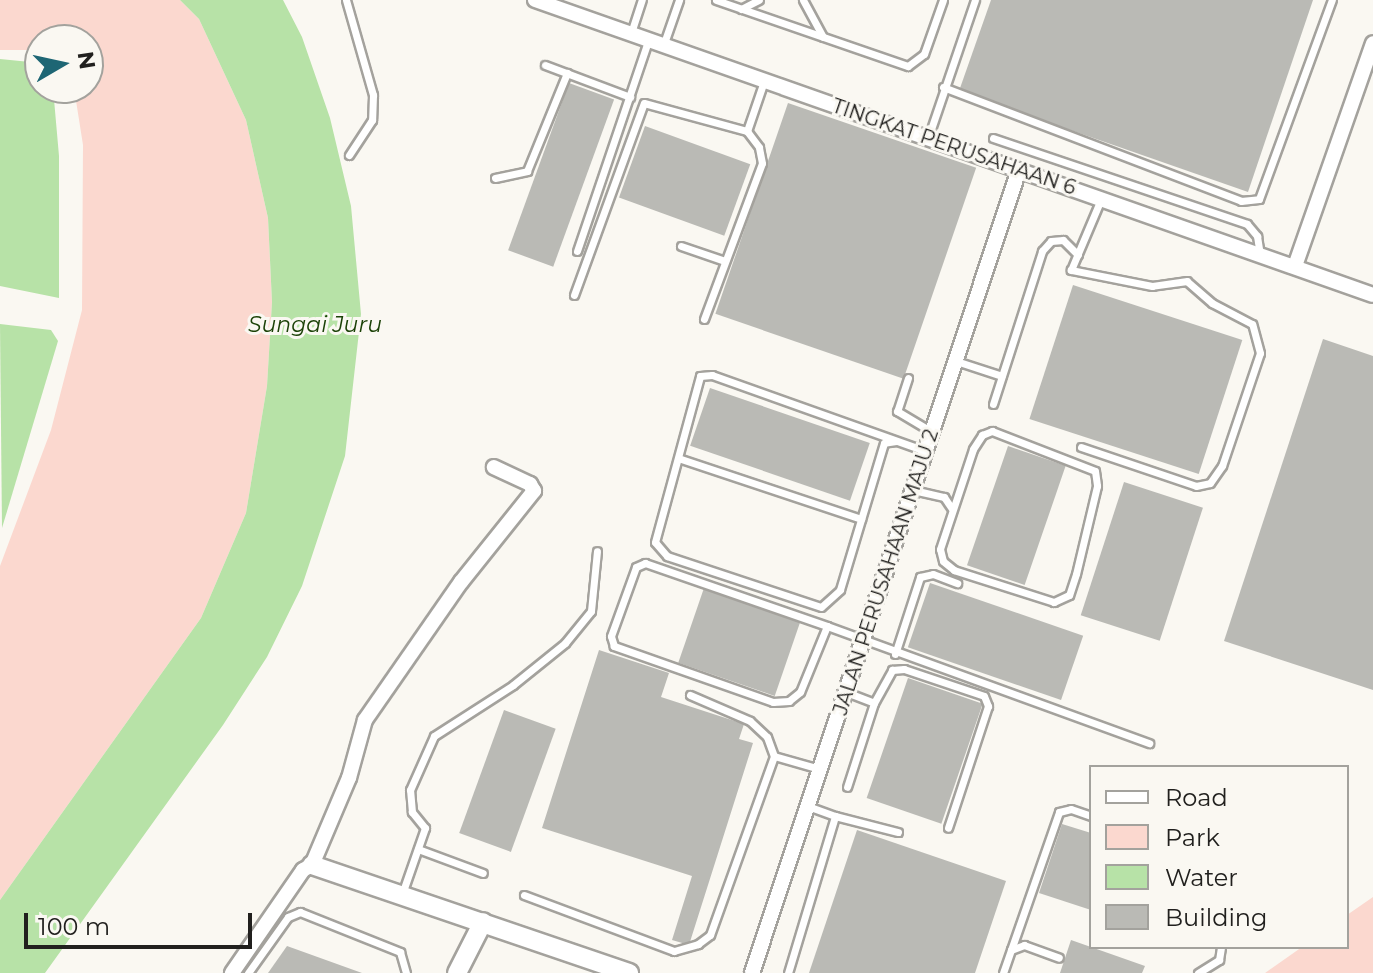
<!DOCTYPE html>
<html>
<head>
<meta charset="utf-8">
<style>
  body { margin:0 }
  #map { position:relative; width:1373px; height:973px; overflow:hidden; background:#faf8f2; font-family:Montserrat,sans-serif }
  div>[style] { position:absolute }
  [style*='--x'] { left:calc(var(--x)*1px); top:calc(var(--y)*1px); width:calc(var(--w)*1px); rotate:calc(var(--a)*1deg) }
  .green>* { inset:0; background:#fbd8cf }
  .water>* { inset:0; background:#b7e2a7 }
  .building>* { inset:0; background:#babab5; transform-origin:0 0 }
  .roads { filter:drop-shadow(2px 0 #a4a29d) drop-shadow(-2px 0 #a4a29d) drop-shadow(0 2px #a4a29d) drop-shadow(0 -2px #a4a29d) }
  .lane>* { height:7px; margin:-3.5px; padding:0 3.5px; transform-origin:3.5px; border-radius:3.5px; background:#fff }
  .street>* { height:14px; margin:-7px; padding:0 7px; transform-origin:7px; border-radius:7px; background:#fff }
  .secondary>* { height:18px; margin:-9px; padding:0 9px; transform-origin:9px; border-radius:9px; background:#fff }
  span { translate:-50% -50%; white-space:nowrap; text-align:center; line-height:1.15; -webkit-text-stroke:6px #faf8f2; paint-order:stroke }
  .street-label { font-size:20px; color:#21201e }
  .water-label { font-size:22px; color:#1b4207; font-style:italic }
  .legend { position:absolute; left:1089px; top:765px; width:260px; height:184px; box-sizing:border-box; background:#faf8f2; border:2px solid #a3a29d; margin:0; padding:10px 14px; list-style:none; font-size:24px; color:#21201e }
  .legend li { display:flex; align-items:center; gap:16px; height:40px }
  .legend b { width:40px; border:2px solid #a3a29d }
  .north { position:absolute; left:24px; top:24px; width:80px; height:80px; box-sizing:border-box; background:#faf8f2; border:2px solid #a3a29d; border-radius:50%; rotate:81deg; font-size:22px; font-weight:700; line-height:32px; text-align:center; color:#21201e }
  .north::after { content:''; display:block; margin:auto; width:28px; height:36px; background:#1e6674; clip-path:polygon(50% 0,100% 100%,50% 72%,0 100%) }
  .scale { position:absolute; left:24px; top:913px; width:228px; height:36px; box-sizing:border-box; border:4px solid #21201e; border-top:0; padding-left:10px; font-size:24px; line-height:28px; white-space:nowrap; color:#21201e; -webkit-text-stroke:6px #faf8f2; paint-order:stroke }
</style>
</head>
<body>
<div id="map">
  <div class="green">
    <i style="clip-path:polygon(0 0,180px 0,199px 19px,246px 120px,268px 218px,272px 302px,267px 386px,246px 513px,201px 618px,0 900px,0 566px,51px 430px,82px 310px,83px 145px,74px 88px,88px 88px,88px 40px,40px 40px,40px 50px,0 50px)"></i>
    <i style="clip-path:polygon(1373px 897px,1373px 973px,1265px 973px,1302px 947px,1347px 947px,1347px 915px)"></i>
  </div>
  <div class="water">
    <i style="clip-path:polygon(180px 0,283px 0,302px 37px,330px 118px,351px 206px,361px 314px,345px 456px,302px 586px,267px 657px,223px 725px,45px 973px,0 973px,0 900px,201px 618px,246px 513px,267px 386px,272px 302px,268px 218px,246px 120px,199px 19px)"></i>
    <i style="clip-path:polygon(0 59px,40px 63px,40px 88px,53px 88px,59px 156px,59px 298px,0 286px)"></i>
    <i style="clip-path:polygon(0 324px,51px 330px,58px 341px,2px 528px)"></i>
  </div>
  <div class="building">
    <i style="clip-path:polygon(991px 0,1313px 0,1248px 192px,959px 91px)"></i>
    <i style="left:569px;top:83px;width:48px;height:178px;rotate:20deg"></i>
    <i style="left:788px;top:103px;width:199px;height:223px;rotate:19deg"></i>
    <i style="left:645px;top:126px;width:112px;height:76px;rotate:20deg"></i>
    <i style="left:1073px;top:285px;width:178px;height:141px;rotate:18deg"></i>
    <i style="clip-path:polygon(1323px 339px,1373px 356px,1373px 690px,1224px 641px)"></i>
    <i style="left:710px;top:388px;width:169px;height:61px;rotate:19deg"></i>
    <i style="left:1008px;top:446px;width:61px;height:126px;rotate:19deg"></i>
    <i style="left:1124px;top:482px;width:83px;height:140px;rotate:18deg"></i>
    <i style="left:930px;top:583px;width:162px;height:68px;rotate:19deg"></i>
    <i style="left:704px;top:588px;width:102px;height:79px;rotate:19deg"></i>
    <i style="clip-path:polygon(599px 650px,669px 673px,661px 697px,744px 724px,739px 739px,753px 743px,689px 945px,672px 940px,692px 876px,542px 828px)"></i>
    <i style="left:908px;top:678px;width:79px;height:127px;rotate:19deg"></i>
    <i style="left:504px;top:710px;width:55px;height:131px;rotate:20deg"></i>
    <i style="clip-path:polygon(1062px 824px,1091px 833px,1091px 910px,1039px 893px)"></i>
    <i style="clip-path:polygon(857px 830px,1006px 881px,975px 973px,809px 973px)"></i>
    <i style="clip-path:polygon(1071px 940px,1145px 966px,1142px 973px,1060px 973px)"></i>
    <i style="clip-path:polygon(287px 946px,362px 973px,268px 973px)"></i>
  </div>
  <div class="roads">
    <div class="lane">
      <i style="--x:346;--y:0;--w:99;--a:74.1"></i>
      <i style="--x:373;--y:95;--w:25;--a:92"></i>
      <i style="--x:372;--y:120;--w:42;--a:123.3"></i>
      <i style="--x:716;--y:0;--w:203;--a:19"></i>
      <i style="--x:908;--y:66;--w:20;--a:-37"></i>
      <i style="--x:924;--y:54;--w:57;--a:-70.6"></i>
      <i style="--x:803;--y:0;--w:42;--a:61.6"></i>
      <i style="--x:741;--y:9;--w:20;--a:-27"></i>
      <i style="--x:631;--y:33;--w:35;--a:-72"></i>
      <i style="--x:663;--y:46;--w:49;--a:-70.8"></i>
      <i style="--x:545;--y:65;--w:91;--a:20.6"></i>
      <i style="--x:943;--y:87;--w:319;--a:20.9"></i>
      <i style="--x:1241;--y:201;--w:18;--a:-6"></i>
      <i style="--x:1259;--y:199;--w:212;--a:-69.9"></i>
      <i style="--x:928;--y:138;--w:146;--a:-71.2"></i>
      <i style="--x:993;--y:138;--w:268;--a:18.7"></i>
      <i style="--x:1247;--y:224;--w:16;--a:50"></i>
      <i style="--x:1257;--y:236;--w:18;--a:81"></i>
      <i style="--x:495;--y:178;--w:33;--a:-12"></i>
      <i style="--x:527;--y:171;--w:106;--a:-67.8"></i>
      <i style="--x:681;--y:246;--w:46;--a:18.8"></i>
      <i style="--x:577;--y:251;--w:222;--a:-71.3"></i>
      <i style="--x:574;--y:295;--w:204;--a:-70"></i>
      <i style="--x:644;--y:103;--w:107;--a:15.2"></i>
      <i style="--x:704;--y:319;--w:166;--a:-69.6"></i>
      <i style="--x:762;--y:163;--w:16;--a:-101"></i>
      <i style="--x:759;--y:147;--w:20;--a:-127"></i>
      <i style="--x:747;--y:131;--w:53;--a:-71.2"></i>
      <i style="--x:956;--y:361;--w:48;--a:18.1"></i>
      <i style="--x:908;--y:378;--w:35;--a:108"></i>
      <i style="--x:897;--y:411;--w:41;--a:31"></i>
      <i style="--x:993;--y:404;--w:161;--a:-72.2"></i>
      <i style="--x:1042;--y:251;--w:13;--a:-48"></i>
      <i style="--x:1051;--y:241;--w:12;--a:-5"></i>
      <i style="--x:1063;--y:240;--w:21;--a:45"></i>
      <i style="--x:992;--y:431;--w:110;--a:21.2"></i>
      <i style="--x:1095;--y:471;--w:15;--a:82"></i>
      <i style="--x:1097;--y:486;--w:90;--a:103.4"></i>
      <i style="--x:1076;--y:574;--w:22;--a:108"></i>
      <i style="--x:1069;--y:595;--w:17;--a:155"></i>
      <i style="--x:1054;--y:602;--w:105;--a:-162.3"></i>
      <i style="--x:954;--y:570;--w:14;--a:-141"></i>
      <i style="--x:943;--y:561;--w:12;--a:-104"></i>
      <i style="--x:940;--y:549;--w:105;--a:-71.7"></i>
      <i style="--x:973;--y:449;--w:17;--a:-57"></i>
      <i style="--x:982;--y:435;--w:11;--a:-22"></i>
      <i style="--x:896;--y:441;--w:12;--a:171"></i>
      <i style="--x:884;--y:443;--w:153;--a:106.7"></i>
      <i style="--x:840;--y:590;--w:25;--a:138"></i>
      <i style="--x:821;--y:607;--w:162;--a:-161.7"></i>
      <i style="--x:667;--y:556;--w:18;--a:-131"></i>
      <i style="--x:655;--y:542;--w:172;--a:-74.8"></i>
      <i style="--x:700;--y:376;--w:12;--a:-5"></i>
      <i style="--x:712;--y:375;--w:227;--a:19.6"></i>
      <i style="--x:1081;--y:447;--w:121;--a:18.7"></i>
      <i style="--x:1196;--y:486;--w:14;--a:-12"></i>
      <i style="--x:1210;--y:483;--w:21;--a:-55"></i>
      <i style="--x:1222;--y:466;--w:119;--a:-71.4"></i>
      <i style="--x:1260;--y:353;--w:30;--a:-105"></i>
      <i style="--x:1252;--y:324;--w:45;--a:-152.3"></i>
      <i style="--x:1212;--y:303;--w:33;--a:-139"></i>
      <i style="--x:1187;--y:281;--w:35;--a:172"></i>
      <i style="--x:1152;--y:286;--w:83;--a:-168.8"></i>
      <i style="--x:1071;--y:270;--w:77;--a:-67.1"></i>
      <i style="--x:681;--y:459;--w:190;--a:18.4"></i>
      <i style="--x:913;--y:490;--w:32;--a:13"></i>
      <i style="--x:944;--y:497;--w:14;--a:56"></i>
      <i style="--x:827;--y:626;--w:71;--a:112.2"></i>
      <i style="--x:800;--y:692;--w:14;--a:141"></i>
      <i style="--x:789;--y:701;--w:16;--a:176"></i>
      <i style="--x:773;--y:702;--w:169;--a:-160.6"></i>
      <i style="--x:614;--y:646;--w:10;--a:-107"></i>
      <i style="--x:611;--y:636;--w:73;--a:-70.1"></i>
      <i style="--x:636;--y:567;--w:10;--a:-24"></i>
      <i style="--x:645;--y:563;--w:193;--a:19.1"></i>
      <i style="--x:827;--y:626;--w:343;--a:20"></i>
      <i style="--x:895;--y:654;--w:81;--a:-72"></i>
      <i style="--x:920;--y:577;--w:13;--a:-13"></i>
      <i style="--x:933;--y:574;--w:26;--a:21"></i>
      <i style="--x:846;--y:692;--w:30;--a:21"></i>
      <i style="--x:874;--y:703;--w:88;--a:107.8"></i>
      <i style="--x:690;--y:695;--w:65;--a:23.4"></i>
      <i style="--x:750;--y:721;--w:23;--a:43"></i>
      <i style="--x:767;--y:737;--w:20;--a:70"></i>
      <i style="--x:874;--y:703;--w:38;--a:-61"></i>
      <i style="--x:892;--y:670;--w:12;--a:-5"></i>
      <i style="--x:904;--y:669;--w:84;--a:18.6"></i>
      <i style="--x:984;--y:696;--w:11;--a:68"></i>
      <i style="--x:988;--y:706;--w:128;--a:108.2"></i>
      <i style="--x:835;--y:816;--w:65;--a:14.3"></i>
      <i style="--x:418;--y:849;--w:69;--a:20.3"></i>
      <i style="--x:402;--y:894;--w:70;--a:-70.8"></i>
      <i style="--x:425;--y:828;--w:21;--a:-129"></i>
      <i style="--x:412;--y:812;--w:22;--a:-95"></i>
      <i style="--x:410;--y:790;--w:59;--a:-66"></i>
      <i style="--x:434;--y:736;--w:94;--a:-32.8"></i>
      <i style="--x:513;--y:685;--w:67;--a:-38.9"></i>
      <i style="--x:565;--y:643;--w:41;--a:-50.9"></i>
      <i style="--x:591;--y:611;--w:60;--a:-84.3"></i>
      <i style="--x:524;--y:895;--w:160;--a:20.5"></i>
      <i style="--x:674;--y:951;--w:25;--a:-16"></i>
      <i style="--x:698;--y:944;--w:15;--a:-37"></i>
      <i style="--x:710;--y:935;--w:190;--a:-70.3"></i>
      <i style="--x:774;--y:756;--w:48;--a:15.8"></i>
      <i style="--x:1011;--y:950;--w:146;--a:-70.8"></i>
      <i style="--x:1059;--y:812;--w:12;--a:-14"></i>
      <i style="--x:1071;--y:809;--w:21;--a:19"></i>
      <i style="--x:248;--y:973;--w:69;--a:-54.5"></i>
      <i style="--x:288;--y:917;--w:13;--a:-23"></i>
      <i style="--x:300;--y:912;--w:108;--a:21.8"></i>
      <i style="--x:400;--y:952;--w:22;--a:74"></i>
      <i style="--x:788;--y:973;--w:164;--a:-73.3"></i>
      <i style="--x:835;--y:816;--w:30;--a:-160"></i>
      <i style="--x:1003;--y:973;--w:24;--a:-71"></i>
      <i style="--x:1011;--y:950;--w:14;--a:-21"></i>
      <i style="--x:1024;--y:945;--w:37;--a:20"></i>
      <i style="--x:1198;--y:973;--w:25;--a:-32"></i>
      <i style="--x:1219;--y:960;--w:13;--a:-81"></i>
    </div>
    <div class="street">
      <i style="--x:535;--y:0;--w:888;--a:19.39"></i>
      <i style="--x:1295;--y:266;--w:236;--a:-70.7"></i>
      <i style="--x:232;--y:973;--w:125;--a:-55.4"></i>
      <i style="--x:303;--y:870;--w:10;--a:-29"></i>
      <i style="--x:312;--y:865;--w:95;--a:-67"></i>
      <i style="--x:349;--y:778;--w:60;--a:-74.6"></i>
      <i style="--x:365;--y:720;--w:168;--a:-55.2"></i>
      <i style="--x:461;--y:582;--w:117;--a:-51.3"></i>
      <i style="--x:534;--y:491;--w:8;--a:-120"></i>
      <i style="--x:530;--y:484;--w:40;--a:-155"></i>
      <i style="--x:752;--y:973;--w:846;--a:-71.61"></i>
    </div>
    <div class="secondary">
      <i style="--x:312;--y:865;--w:335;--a:18.8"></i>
      <i style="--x:457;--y:973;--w:57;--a:-63"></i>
    </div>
  </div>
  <div class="street-label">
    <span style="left:954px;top:147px;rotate:19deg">TINGKAT PERUSAHAAN 6</span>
    <span style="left:886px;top:572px;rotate:-72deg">JALAN PERUSAHAAN MAJU 2</span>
  </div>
  <div class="water-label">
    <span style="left:315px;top:325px">Sungai Juru</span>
  </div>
  <ul class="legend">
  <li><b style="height:10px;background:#fff"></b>Road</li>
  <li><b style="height:22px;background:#fbd8cf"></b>Park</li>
  <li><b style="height:22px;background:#b7e2a7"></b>Water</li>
  <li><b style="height:22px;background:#babab5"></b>Building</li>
  </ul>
  <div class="north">N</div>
  <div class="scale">100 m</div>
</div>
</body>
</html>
